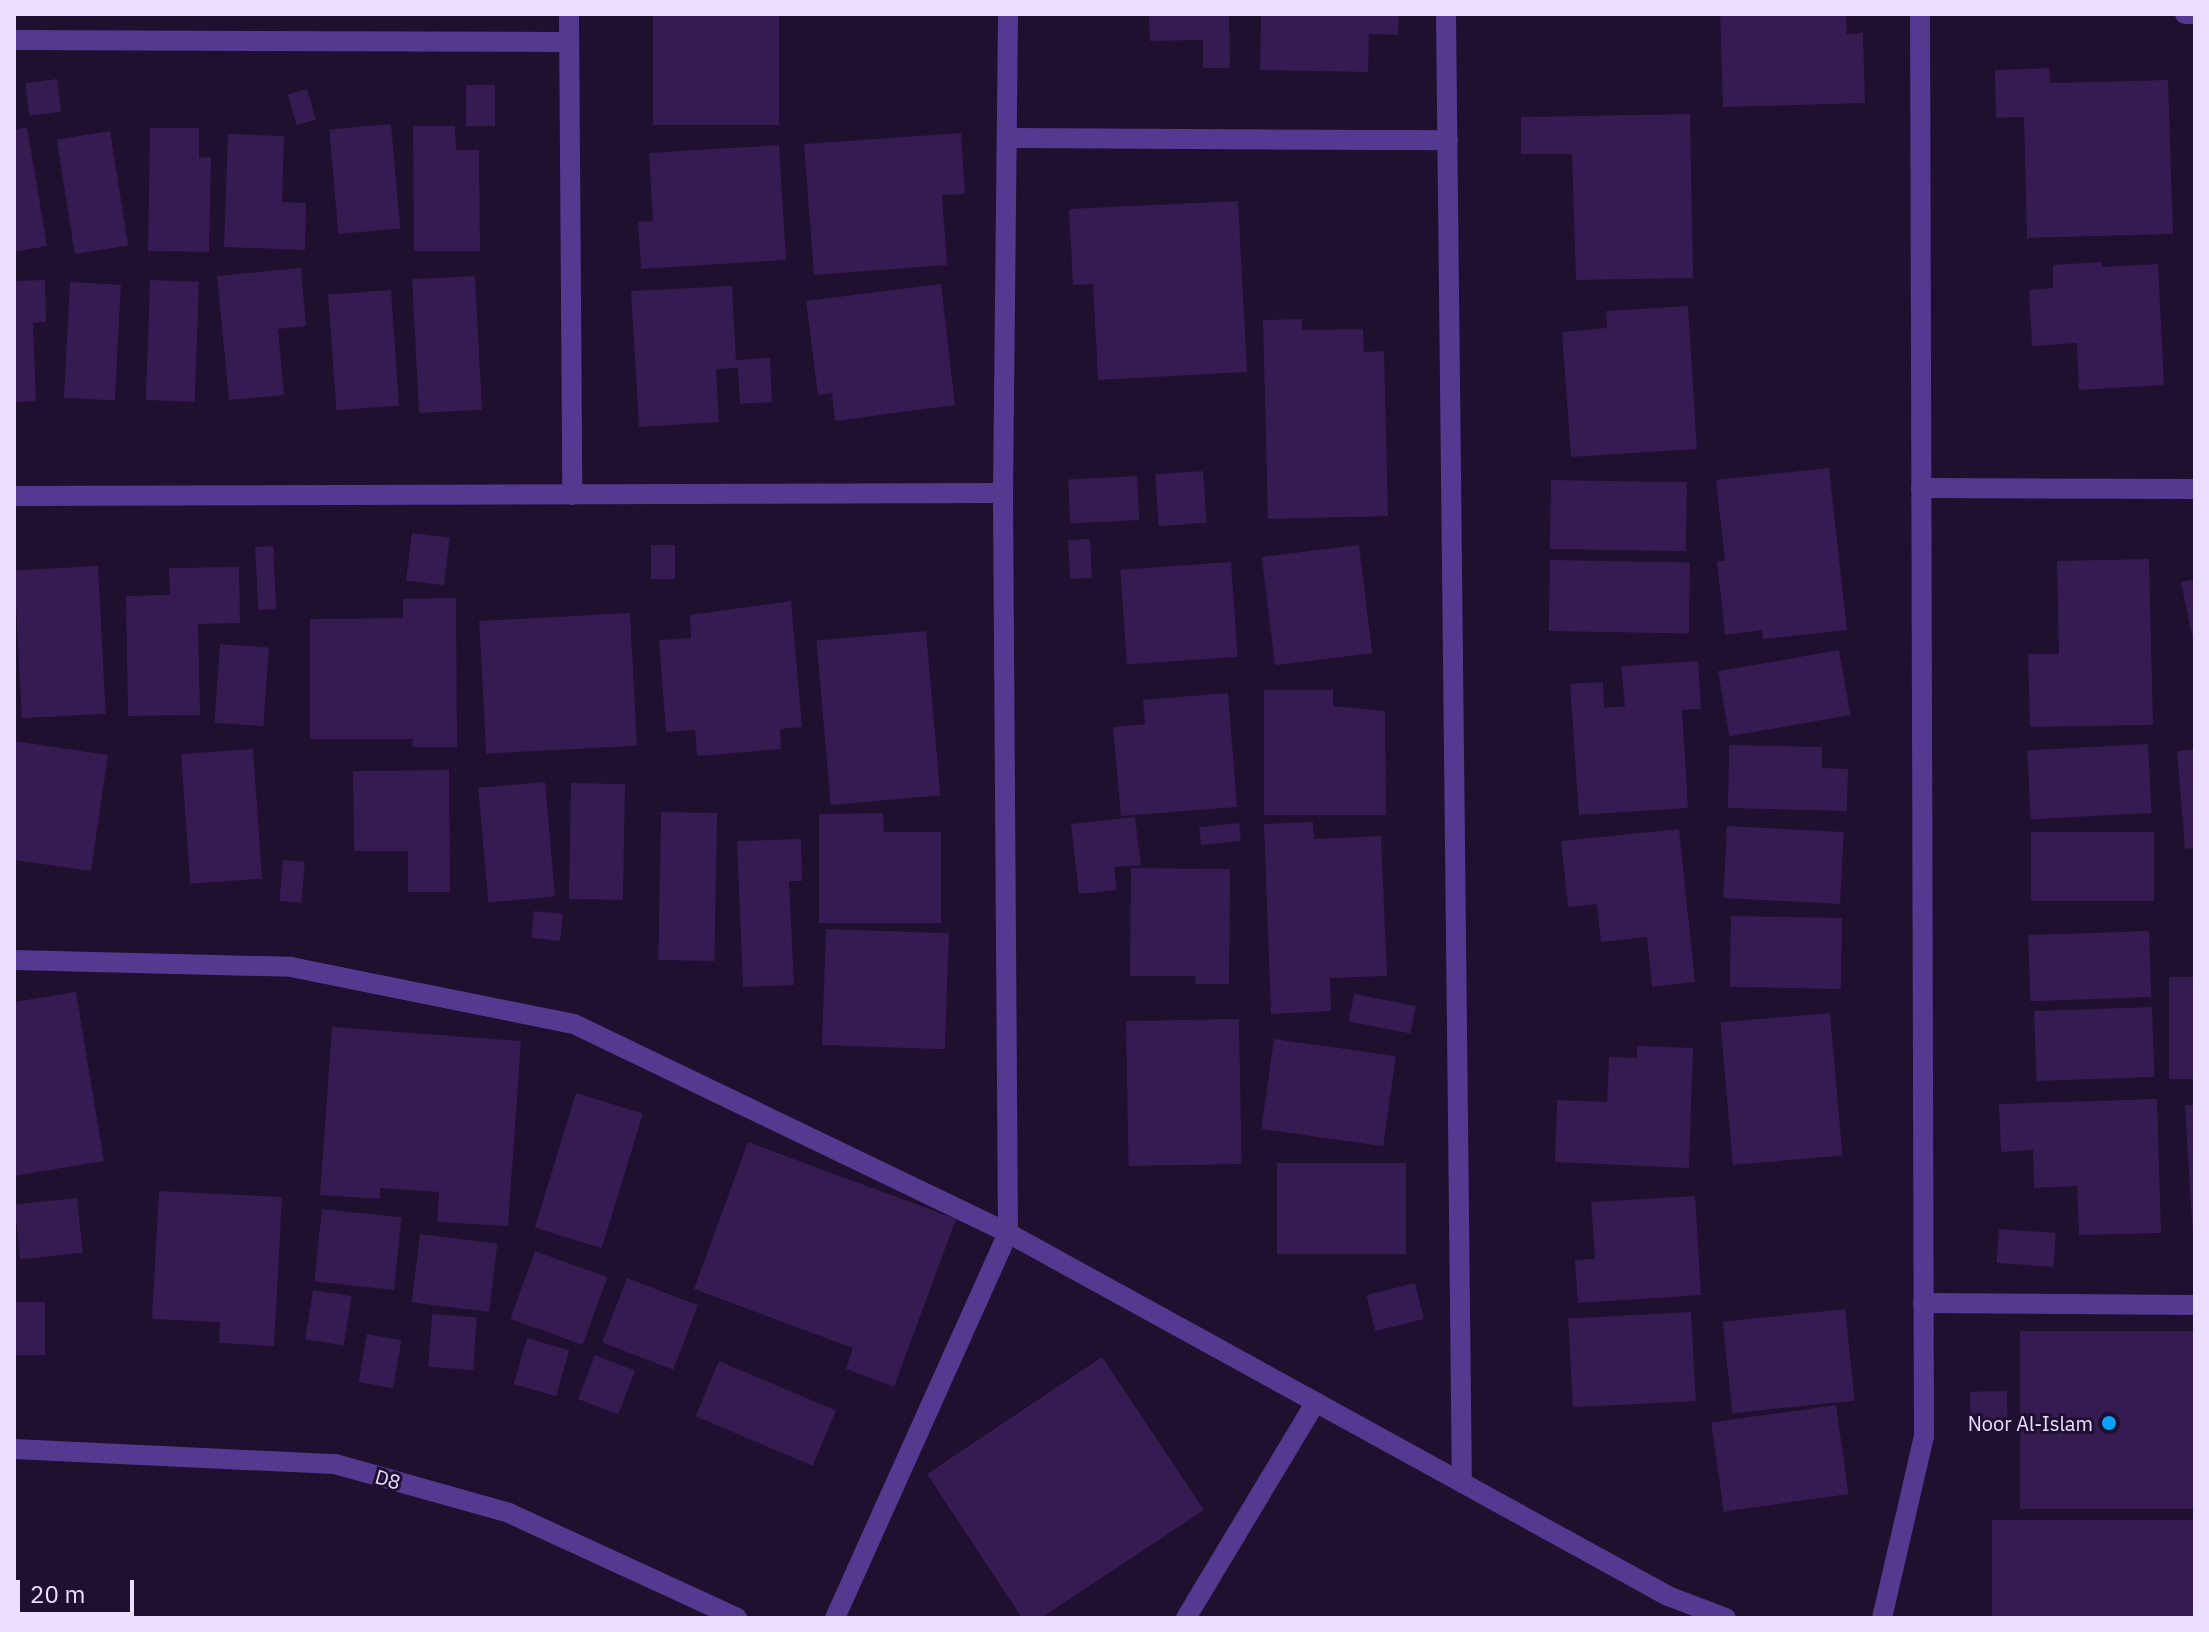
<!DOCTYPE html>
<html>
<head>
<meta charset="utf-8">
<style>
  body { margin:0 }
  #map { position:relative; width:2209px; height:1632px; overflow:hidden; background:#1e102e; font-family:"IBM Plex Sans",sans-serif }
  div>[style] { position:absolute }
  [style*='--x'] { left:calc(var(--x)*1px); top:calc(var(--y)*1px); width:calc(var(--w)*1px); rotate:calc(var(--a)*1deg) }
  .building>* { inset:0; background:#351b51; transform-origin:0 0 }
  .minor>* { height:20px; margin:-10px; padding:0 10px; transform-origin:10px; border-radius:10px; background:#543990 }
  .dots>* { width:22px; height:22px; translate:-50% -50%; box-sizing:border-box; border:4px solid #1e102e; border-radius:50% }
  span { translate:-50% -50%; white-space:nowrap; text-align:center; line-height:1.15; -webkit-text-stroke:6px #1e102e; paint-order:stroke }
  .poi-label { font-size:20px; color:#ebdeff }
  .right { translate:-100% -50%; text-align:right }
  .street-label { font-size:20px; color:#ebdeff }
  .frame { position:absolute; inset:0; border:16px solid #ebdeff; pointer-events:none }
  .scale { position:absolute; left:16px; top:1580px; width:118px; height:36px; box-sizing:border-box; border:4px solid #ebdeff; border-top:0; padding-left:10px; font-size:24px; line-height:28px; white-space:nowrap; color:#ebdeff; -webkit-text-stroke:6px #1e102e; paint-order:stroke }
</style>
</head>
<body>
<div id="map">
  <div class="building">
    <i style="left:653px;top:14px;width:126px;height:111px"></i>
    <i style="clip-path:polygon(1149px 14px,1229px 14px,1230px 68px,1203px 68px,1203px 40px,1150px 41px)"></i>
    <i style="clip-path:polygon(1261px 14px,1399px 14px,1398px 35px,1369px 34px,1368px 72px,1260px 70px)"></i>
    <i style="clip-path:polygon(1720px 14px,1846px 14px,1847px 34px,1863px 33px,1865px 103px,1723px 107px)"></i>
    <i style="clip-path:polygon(2049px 68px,2050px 83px,2168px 80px,2173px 234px,2027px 238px,2024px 117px,1996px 118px,1995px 70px)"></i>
    <i style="left:57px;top:79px;width:33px;height:32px;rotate:83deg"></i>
    <i style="left:466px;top:85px;width:29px;height:41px"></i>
    <i style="left:307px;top:89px;width:32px;height:20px;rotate:74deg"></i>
    <i style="clip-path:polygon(1690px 114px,1693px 278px,1576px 280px,1572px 154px,1521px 154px,1521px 117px)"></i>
    <i style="left:391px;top:124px;width:105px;height:62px;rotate:85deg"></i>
    <i style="clip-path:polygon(413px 126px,455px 126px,456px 150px,479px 150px,480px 251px,414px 251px)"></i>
    <i style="clip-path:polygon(27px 127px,47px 246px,14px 252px,14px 130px)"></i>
    <i style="clip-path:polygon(150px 128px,199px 128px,199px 158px,211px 157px,209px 252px,148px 251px)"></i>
    <i style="left:110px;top:131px;width:116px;height:54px;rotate:81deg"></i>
    <i style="clip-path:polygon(961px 133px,965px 194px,942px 195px,947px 265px,814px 275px,804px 144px)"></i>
    <i style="clip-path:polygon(228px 134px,284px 136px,282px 202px,306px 203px,305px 250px,224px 247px)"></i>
    <i style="clip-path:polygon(779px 145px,786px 260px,641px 269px,638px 222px,653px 221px,649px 153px)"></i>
    <i style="clip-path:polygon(1238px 201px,1247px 372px,1098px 380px,1093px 284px,1073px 285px,1069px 209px)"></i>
    <i style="clip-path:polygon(2102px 262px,2102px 267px,2158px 264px,2164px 385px,2079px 390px,2077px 343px,2032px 346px,2029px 290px,2053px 288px,2053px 265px)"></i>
    <i style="clip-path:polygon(301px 268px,306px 326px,278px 329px,284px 395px,229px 400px,217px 276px)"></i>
    <i style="left:475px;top:276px;width:134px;height:63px;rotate:87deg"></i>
    <i style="clip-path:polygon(45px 280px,46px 322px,33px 323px,36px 401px,14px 402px,14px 281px)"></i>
    <i style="left:150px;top:280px;width:49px;height:120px;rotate:2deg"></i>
    <i style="left:70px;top:282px;width:51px;height:116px;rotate:3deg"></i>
    <i style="clip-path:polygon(941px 284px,955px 405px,835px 421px,832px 393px,818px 395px,806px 301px)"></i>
    <i style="clip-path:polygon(732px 286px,736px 360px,770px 358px,772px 402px,740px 404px,738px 368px,716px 369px,719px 422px,639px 427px,631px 291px)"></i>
    <i style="left:391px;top:290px;width:116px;height:63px;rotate:86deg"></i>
    <i style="clip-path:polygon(1688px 306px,1697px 449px,1571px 457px,1562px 332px,1607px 328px,1606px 311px)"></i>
    <i style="clip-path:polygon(1302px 319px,1302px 330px,1363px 329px,1364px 352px,1384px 351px,1388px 516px,1268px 519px,1263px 320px)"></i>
    <i style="clip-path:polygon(1829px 468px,1847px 630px,1763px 639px,1762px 630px,1725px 635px,1717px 561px,1725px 561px,1716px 480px)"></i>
    <i style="left:1203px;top:471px;width:52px;height:48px;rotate:86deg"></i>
    <i style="left:1137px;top:476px;width:44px;height:69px;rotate:87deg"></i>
    <i style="left:1551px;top:480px;width:136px;height:69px;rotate:1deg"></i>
    <i style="left:412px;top:533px;width:38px;height:48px;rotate:7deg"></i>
    <i style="left:1090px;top:539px;width:39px;height:22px;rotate:87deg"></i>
    <i style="left:651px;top:545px;width:24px;height:34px"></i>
    <i style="left:1359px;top:545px;width:109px;height:98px;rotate:83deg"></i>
    <i style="left:273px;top:546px;width:63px;height:18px;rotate:87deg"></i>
    <i style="clip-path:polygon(2149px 559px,2153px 725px,2030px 727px,2028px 654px,2059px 654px,2057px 561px)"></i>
    <i style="left:1550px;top:560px;width:140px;height:71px;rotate:1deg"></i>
    <i style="left:1231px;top:562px;width:95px;height:111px;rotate:86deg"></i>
    <i style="left:98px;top:566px;width:148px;height:84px;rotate:87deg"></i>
    <i style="clip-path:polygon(239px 567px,240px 623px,198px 624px,200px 715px,128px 716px,126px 596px,170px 595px,169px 568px)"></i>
    <i style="clip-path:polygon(2195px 579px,2195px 645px,2194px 645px,2181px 582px)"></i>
    <i style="clip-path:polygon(456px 598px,457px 747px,412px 747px,413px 739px,310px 739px,310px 619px,403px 618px,403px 599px)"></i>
    <i style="clip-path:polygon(791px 601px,802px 727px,780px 729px,781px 749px,697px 756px,695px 730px,666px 732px,659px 640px,691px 638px,690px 615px)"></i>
    <i style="left:630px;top:613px;width:133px;height:151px;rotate:87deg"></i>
    <i style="left:926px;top:631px;width:165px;height:110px;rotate:85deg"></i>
    <i style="left:220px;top:644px;width:49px;height:79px;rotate:4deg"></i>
    <i style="left:1839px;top:650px;width:66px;height:123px;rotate:80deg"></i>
    <i style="clip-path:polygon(1698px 661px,1701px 709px,1682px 710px,1688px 808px,1579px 815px,1570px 684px,1603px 682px,1604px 708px,1625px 706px,1621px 666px)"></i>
    <i style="clip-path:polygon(1264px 690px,1333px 690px,1333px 706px,1385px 711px,1386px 815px,1264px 815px)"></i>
    <i style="clip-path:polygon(1228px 693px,1237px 807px,1121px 816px,1113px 727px,1145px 724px,1143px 700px)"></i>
    <i style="clip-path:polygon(14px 741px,108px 755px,91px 871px,14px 860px)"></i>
    <i style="left:2148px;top:744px;width:69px;height:121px;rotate:87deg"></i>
    <i style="clip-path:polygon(1729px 745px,1822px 747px,1822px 768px,1848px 769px,1847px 811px,1728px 808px)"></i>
    <i style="left:253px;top:749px;width:130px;height:72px;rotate:86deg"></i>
    <i style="clip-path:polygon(2195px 749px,2195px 848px,2185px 849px,2177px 751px)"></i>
    <i style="clip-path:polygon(449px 770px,450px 892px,408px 892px,408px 851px,354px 851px,353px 771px)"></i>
    <i style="left:545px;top:782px;width:115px;height:67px;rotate:85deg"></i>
    <i style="left:571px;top:783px;width:54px;height:116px;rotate:1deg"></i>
    <i style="left:661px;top:812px;width:56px;height:148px;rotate:1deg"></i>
    <i style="clip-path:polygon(883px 813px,884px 832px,941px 832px,941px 923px,819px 923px,819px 814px)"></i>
    <i style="clip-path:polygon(1135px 817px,1141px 865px,1114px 867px,1117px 890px,1079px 894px,1071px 824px)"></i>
    <i style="clip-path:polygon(1313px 822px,1314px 839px,1381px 836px,1387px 976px,1330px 978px,1331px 1011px,1271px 1014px,1264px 824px)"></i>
    <i style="left:1239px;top:823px;width:18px;height:40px;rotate:84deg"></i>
    <i style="left:1727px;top:826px;width:117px;height:72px;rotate:3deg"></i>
    <i style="clip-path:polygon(1679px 829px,1695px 982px,1652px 987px,1647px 937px,1601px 942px,1597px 904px,1568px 907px,1561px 841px)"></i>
    <i style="left:2031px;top:832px;width:123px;height:69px"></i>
    <i style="clip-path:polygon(801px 839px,802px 881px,789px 881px,794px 985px,743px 987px,737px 841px)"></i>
    <i style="left:283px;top:860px;width:22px;height:41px;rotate:5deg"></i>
    <i style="clip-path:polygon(1131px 868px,1230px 869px,1229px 984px,1195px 984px,1196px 976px,1130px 976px)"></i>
    <i style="left:534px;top:911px;width:29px;height:27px;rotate:6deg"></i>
    <i style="left:1731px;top:916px;width:111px;height:71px;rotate:1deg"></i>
    <i style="left:826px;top:929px;width:123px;height:116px;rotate:2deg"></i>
    <i style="left:2149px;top:931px;width:66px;height:121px;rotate:88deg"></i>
    <i style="left:2169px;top:977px;width:26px;height:102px"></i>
    <i style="clip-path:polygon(76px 992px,104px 1161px,14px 1176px,14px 1002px)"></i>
    <i style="left:1354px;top:994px;width:63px;height:28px;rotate:11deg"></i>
    <i style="left:2152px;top:1007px;width:70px;height:118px;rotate:88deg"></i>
    <i style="left:1830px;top:1013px;width:143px;height:110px;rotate:85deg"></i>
    <i style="left:1239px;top:1019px;width:145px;height:113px;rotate:89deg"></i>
    <i style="clip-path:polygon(332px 1027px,521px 1041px,508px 1226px,437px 1222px,439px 1192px,380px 1188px,380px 1199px,320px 1195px)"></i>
    <i style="left:1274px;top:1039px;width:123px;height:91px;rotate:8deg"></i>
    <i style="clip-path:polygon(1637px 1046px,1693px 1048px,1689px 1168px,1555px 1162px,1557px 1100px,1607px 1102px,1609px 1057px,1637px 1058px)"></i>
    <i style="left:576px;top:1093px;width:70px;height:141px;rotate:17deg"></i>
    <i style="clip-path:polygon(2157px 1099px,2161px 1233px,2079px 1235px,2077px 1186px,2034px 1188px,2033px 1150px,2001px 1152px,1999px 1104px)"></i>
    <i style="clip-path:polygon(2185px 1105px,2195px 1105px,2195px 1237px,2193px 1238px)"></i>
    <i style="clip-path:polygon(748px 1142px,956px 1219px,894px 1387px,846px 1369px,853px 1348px,694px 1289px)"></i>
    <i style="left:1406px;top:1163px;width:91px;height:129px;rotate:90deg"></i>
    <i style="clip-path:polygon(159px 1191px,282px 1197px,274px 1346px,219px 1343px,220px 1322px,152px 1319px)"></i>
    <i style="clip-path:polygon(1695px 1196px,1701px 1295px,1578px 1303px,1575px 1260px,1595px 1259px,1591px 1202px)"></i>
    <i style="left:77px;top:1198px;width:55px;height:63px;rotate:84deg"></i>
    <i style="left:322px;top:1209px;width:80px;height:73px;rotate:6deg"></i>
    <i style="left:1999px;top:1229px;width:57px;height:34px;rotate:4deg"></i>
    <i style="left:420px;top:1234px;width:78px;height:69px;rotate:7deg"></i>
    <i style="left:535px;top:1251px;width:77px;height:72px;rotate:20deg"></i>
    <i style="left:627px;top:1278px;width:76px;height:69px;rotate:21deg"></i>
    <i style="left:1415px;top:1283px;width:37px;height:50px;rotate:76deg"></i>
    <i style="left:313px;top:1290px;width:39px;height:50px;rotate:9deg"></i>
    <i style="left:14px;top:1302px;width:31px;height:53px"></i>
    <i style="left:1845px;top:1309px;width:92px;height:123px;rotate:84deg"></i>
    <i style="left:1691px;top:1312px;width:89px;height:123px;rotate:87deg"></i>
    <i style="left:432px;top:1314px;width:45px;height:53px;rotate:4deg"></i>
    <i style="left:2195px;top:1331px;width:178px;height:175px;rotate:90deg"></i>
    <i style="left:367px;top:1334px;width:35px;height:49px;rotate:10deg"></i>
    <i style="left:527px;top:1338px;width:44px;height:48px;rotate:16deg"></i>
    <i style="left:595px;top:1355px;width:43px;height:47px;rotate:21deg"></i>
    <i style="clip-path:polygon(1102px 1357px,1204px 1510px,1041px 1618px,1022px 1618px,927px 1474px)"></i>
    <i style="left:719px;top:1361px;width:127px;height:60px;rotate:23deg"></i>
    <i style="left:2007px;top:1391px;width:39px;height:37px;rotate:89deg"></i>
    <i style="left:1836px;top:1405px;width:90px;height:126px;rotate:82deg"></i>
    <i style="left:2195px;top:1520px;width:98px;height:203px;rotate:90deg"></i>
  </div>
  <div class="minor">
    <i style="--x:569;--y:14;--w:481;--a:89.6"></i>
    <i style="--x:1446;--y:14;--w:1469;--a:89.38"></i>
    <i style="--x:2185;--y:14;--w:10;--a:0"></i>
    <i style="--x:14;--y:40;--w:554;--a:0.21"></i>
    <i style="--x:1007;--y:138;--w:441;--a:0.3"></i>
    <i style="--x:1921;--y:488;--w:274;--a:0.2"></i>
    <i style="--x:14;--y:496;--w:989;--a:-0.17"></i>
    <i style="--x:14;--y:960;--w:277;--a:1.4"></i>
    <i style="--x:291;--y:967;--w:289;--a:11.4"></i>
    <i style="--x:574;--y:1024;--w:482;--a:25.7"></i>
    <i style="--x:1008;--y:1233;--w:753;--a:28.81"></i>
    <i style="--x:1668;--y:1596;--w:62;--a:20.8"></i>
    <i style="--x:1923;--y:1303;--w:272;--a:0.4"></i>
    <i style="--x:14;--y:1449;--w:321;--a:2.7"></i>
    <i style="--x:335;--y:1464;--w:181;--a:15.7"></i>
    <i style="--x:509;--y:1513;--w:251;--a:24.7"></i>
    <i style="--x:835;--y:1618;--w:422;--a:-65.8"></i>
    <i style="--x:1008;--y:1233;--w:740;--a:-90.39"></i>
    <i style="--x:1003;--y:493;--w:479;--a:-89.4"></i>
    <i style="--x:1186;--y:1618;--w:252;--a:-59"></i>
    <i style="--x:1882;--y:1618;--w:187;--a:-77"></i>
    <i style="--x:1924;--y:1436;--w:1422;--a:-90.16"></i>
  </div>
  <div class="dots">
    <i style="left:2109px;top:1423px;background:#0aa3ff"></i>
  </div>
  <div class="poi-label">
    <span class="right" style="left:2093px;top:1423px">Noor Al-Islam</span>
  </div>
  <div class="street-label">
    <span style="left:388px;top:1479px;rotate:16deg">D8</span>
  </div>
  <div class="frame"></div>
  <div class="scale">20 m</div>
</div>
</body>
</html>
